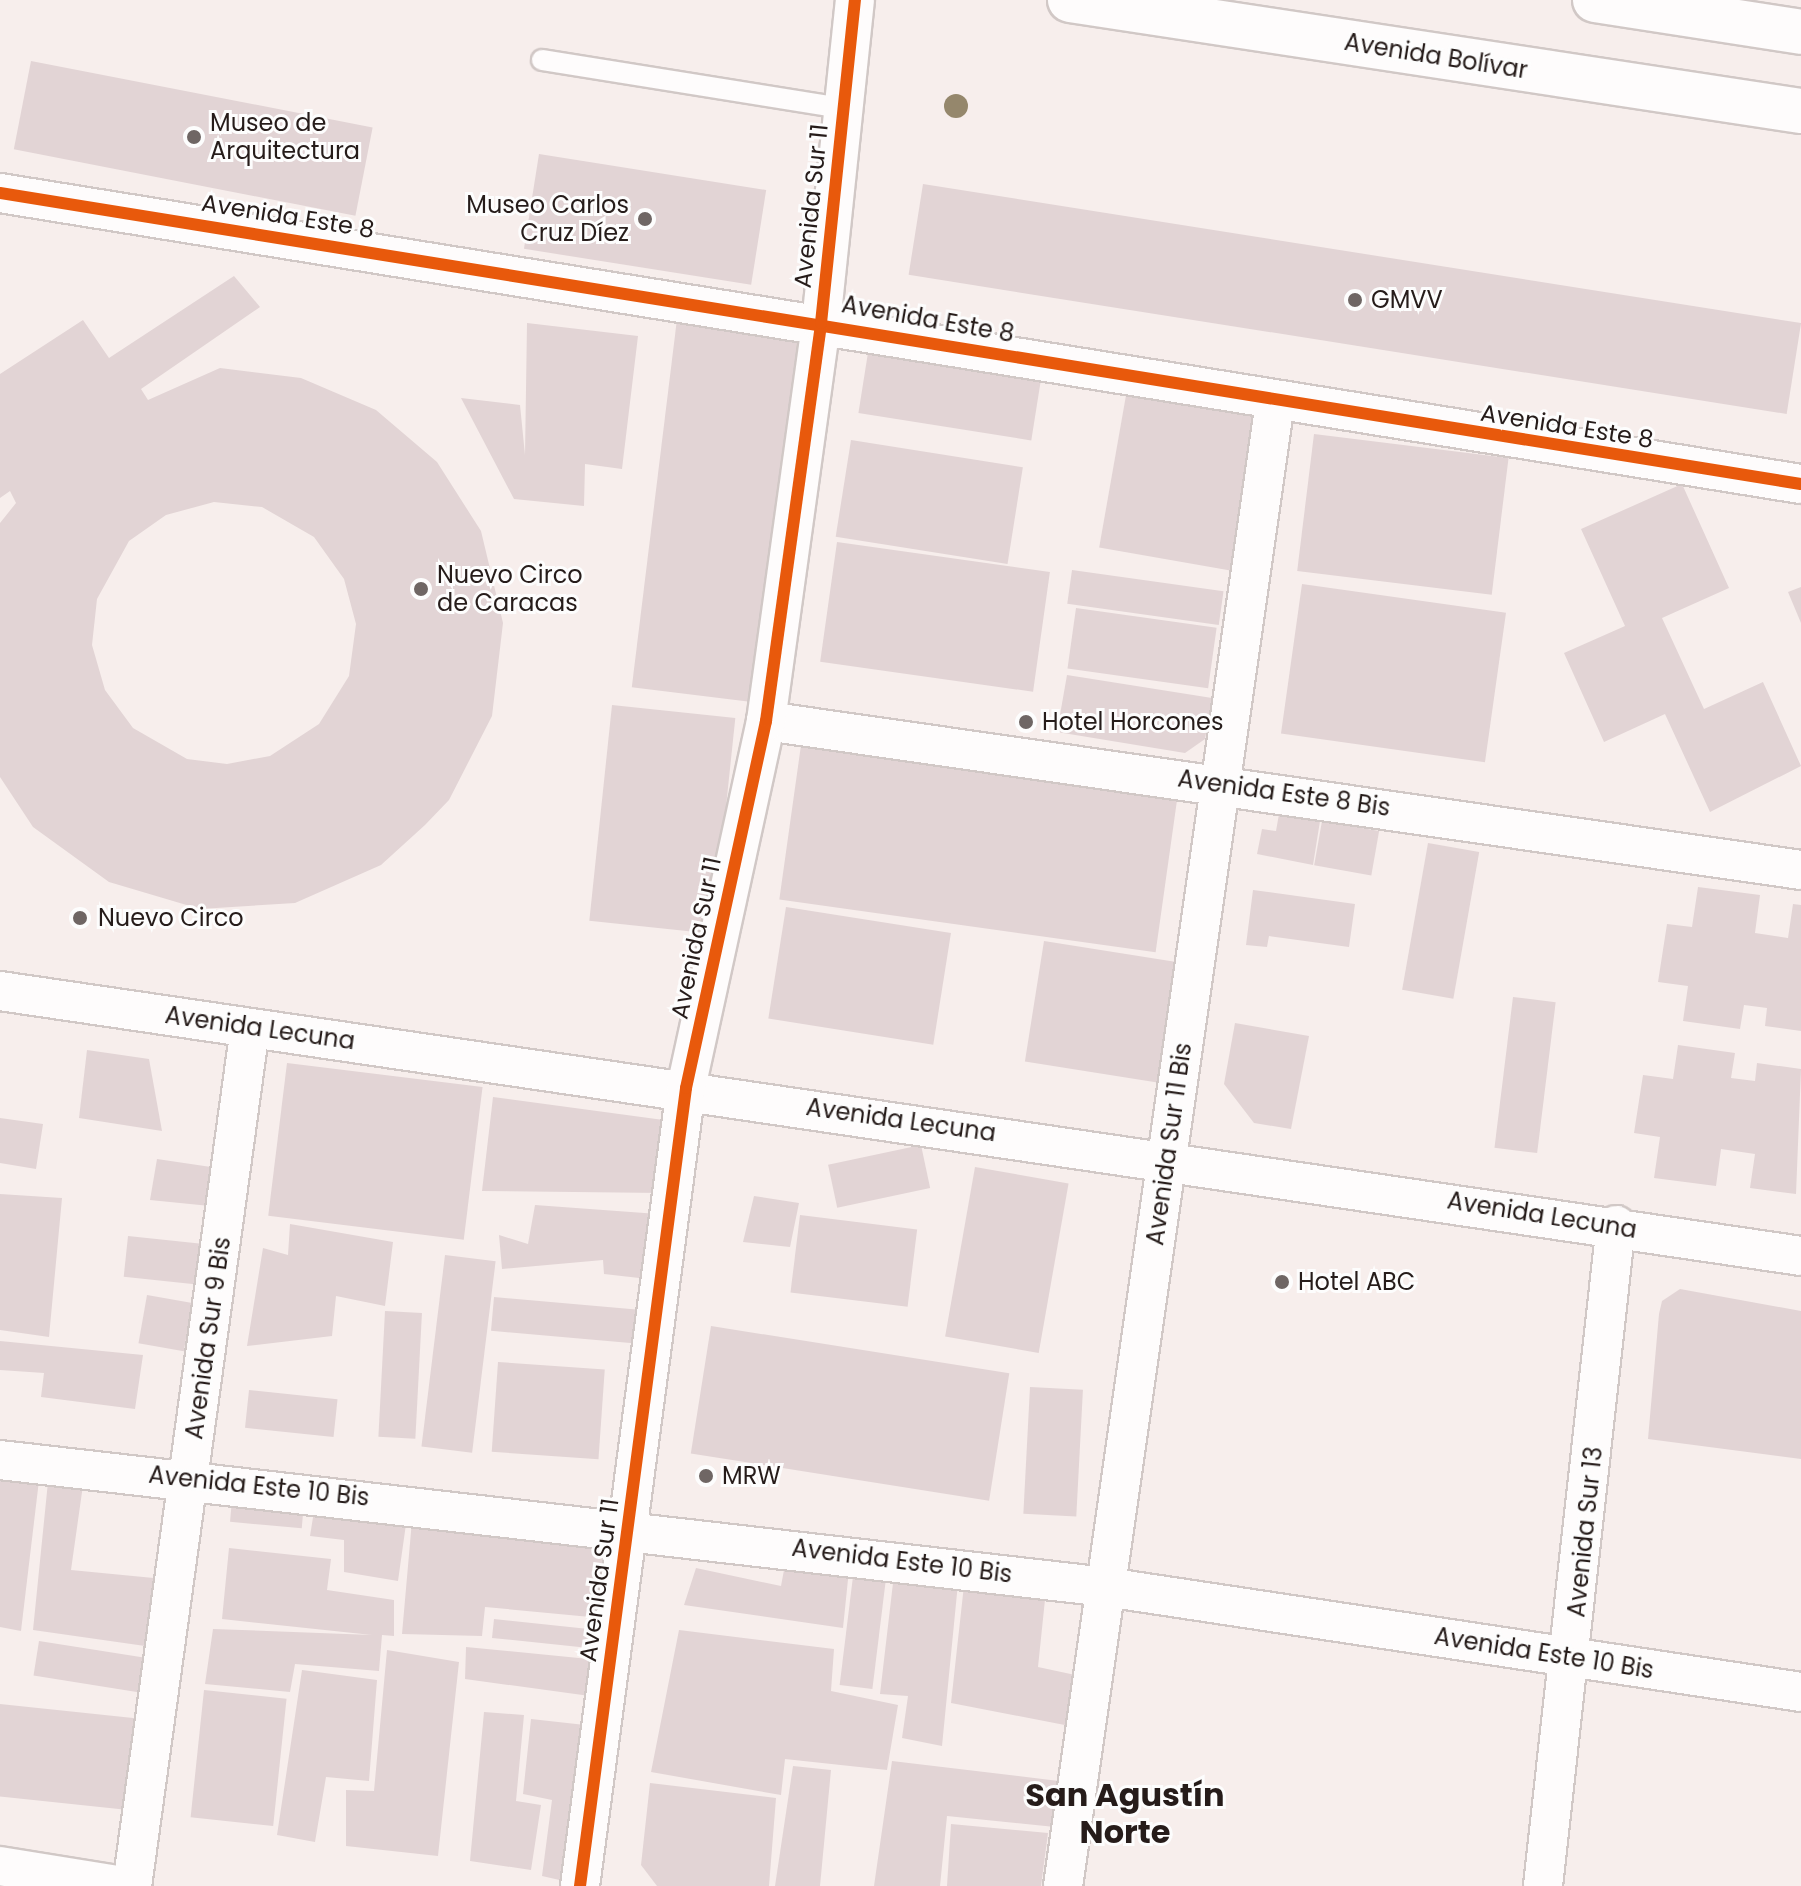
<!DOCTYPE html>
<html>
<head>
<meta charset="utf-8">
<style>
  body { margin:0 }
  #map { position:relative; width:1801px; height:1886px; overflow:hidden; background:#f7eeec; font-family:Poppins,sans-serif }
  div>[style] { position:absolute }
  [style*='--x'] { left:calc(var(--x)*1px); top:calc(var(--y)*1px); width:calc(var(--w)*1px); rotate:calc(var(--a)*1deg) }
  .building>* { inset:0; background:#e2d4d5; transform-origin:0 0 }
  .roads { filter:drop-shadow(2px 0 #d1c8c6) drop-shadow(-2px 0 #d1c8c6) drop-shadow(0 2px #d1c8c6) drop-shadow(0 -2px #d1c8c6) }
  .lane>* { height:20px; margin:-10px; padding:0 10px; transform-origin:10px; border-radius:10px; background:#fefcfc }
  .street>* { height:38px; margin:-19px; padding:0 19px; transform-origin:19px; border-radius:19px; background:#fefcfc }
  .secondary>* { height:44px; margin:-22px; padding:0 22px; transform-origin:22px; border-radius:22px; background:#fefcfc }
  .cycleway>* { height:12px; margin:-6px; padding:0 6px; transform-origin:6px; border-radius:6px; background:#e8590c }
  .trees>* { width:24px; height:24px; margin:-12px; border-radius:50%; background:#95876c }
  .dots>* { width:22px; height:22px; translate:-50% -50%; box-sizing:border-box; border:4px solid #fdfdfd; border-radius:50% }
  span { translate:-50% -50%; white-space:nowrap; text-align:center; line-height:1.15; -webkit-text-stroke:6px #fdfdfd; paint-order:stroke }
  .street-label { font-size:24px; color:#261c1a }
  .poi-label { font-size:24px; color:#261c1a }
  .left { translate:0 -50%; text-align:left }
  .right { translate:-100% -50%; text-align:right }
  .district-label { font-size:32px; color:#261c1a; font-weight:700 }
</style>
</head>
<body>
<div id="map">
  <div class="building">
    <i style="left:31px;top:61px;width:348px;height:90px;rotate:11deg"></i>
    <i style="left:539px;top:154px;width:230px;height:96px;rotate:9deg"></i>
    <i style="left:923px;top:184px;width:889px;height:92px;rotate:9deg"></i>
    <i style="clip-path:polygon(evenodd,234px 276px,260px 307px,141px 389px,148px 400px,220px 368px,301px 378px,376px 410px,437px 462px,481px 531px,503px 623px,492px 716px,449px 800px,425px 825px,381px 865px,295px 903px,200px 909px,109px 882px,33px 827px,0 777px,0 523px,16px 503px,10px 491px,0 498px,0 374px,83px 320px,109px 358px,234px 276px,214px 502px,262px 507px,314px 537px,344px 579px,356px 624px,349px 676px,319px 724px,270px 756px,227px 764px,187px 759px,133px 728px,105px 690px,92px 645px,97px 599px,129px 541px,166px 515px,214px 502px)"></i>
    <i style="left:677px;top:319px;width:125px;height:371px;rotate:7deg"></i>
    <i style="clip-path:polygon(527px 323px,638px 336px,622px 469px,585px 464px,584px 506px,514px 499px,461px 398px,520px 405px,525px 455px)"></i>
    <i style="left:870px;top:340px;width:175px;height:74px;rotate:9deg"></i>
    <i style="left:1128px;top:384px;width:139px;height:166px;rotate:10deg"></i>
    <i style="left:1314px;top:434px;width:196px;height:138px;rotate:7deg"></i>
    <i style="left:851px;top:440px;width:174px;height:98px;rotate:9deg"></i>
    <i style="clip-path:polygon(1682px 484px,1729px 588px,1662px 618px,1704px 709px,1763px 682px,1801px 766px,1710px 812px,1665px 714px,1604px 742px,1564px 653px,1625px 626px,1581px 529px)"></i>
    <i style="left:837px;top:542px;width:215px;height:121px;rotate:8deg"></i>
    <i style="left:1072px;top:570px;width:153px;height:34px;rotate:8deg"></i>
    <i style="left:1302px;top:584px;width:206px;height:151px;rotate:8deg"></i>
    <i style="clip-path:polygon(1801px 587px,1801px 623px,1788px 592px)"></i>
    <i style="left:1076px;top:608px;width:142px;height:61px;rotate:8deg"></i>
    <i style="clip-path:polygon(1067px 675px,1212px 698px,1205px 739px,1185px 753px,1057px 732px)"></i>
    <i style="left:612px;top:705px;width:124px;height:217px;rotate:6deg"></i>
    <i style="left:802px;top:738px;width:380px;height:163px;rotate:8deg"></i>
    <i style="clip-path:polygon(1279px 814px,1320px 821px,1313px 865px,1257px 854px,1262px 829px,1276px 831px)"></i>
    <i style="left:1322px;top:821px;width:58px;height:45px;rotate:10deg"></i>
    <i style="left:1428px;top:843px;width:52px;height:149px;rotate:10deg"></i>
    <i style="clip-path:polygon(1698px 887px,1760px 895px,1755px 933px,1788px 938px,1793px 904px,1801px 905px,1801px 1031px,1765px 1026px,1767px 1008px,1744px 1005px,1740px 1029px,1683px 1021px,1688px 986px,1658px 982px,1667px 924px,1692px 927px)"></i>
    <i style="clip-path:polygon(1253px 890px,1355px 904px,1349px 947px,1269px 936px,1267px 947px,1246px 945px)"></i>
    <i style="left:786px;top:907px;width:167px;height:113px;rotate:9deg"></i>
    <i style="left:1044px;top:941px;width:134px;height:122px;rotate:9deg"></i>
    <i style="left:1513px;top:997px;width:43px;height:152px;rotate:7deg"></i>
    <i style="clip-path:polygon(1235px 1023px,1309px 1036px,1291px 1129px,1254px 1123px,1224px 1084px)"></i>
    <i style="clip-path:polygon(1678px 1045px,1735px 1053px,1731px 1078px,1755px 1081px,1757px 1063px,1801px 1069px,1796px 1194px,1750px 1188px,1755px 1154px,1721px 1149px,1716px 1186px,1654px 1178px,1660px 1137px,1634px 1133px,1643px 1075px,1673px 1079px)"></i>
    <i style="clip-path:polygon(87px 1050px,149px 1059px,162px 1131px,79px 1118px)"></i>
    <i style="left:287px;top:1063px;width:197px;height:154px;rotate:7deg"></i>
    <i style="clip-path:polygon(493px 1097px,671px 1121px,662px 1193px,482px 1191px)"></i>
    <i style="clip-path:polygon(0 1118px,43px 1124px,36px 1169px,0 1163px)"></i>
    <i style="left:921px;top:1145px;width:44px;height:95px;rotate:78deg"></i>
    <i style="clip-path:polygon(157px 1159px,211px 1167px,210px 1206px,150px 1200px)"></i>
    <i style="left:975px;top:1167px;width:95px;height:172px;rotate:10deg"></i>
    <i style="clip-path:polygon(0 1194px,62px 1198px,49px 1337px,0 1330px)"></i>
    <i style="clip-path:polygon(754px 1196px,799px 1203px,790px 1247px,743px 1242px)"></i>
    <i style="clip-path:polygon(535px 1205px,658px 1214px,648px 1279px,604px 1274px,603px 1260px,502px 1269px,499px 1235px,528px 1244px)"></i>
    <i style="left:800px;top:1215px;width:118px;height:78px;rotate:7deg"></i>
    <i style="clip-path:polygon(290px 1224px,393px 1242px,385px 1306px,336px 1296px,332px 1336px,247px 1346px,263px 1248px,288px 1255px)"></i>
    <i style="left:128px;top:1236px;width:81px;height:41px;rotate:6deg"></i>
    <i style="left:445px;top:1255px;width:51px;height:193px;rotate:7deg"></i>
    <i style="clip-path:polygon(1680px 1289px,1801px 1311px,1801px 1459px,1648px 1439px,1659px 1314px,1662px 1301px)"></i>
    <i style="left:147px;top:1295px;width:46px;height:49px;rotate:10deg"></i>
    <i style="left:494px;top:1297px;width:157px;height:34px;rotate:5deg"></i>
    <i style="left:385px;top:1311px;width:37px;height:126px;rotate:3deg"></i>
    <i style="left:711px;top:1326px;width:302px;height:129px;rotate:9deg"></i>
    <i style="clip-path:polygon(0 1341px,143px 1355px,135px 1409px,41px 1397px,44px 1373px,0 1370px)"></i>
    <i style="left:498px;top:1362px;width:107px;height:90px;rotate:4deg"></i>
    <i style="left:1030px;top:1387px;width:53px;height:127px;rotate:3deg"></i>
    <i style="left:249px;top:1390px;width:89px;height:38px;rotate:6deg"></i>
    <i style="clip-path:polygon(0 1470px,40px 1472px,21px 1631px,0 1627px)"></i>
    <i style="clip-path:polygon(49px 1472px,84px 1478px,71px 1570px,164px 1579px,159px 1648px,33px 1630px)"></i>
    <i style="left:233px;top:1488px;width:72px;height:34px;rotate:5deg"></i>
    <i style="clip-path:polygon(315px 1505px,406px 1524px,398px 1581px,344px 1572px,344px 1540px,310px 1536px)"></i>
    <i style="clip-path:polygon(413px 1509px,616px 1534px,601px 1618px,485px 1607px,482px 1636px,402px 1634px)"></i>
    <i style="clip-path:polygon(229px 1548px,331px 1559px,327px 1590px,394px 1600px,394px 1636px,382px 1635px,379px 1671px,295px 1664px,290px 1692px,205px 1684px,213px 1629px,372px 1635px,222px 1619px)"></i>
    <i style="clip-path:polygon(787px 1554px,850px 1560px,843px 1628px,684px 1605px,696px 1568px,781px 1586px)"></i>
    <i style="left:855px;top:1560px;width:33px;height:126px;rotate:7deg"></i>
    <i style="clip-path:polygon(895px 1566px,959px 1573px,942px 1746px,902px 1738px,908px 1696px,880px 1694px)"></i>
    <i style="clip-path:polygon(965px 1576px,1046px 1590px,1038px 1667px,1080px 1676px,1075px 1727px,951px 1703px)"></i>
    <i style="left:494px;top:1619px;width:107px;height:19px;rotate:6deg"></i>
    <i style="clip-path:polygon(679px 1630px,834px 1649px,831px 1691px,898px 1705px,887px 1770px,785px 1759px,781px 1795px,651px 1772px)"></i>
    <i style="left:39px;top:1641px;width:114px;height:35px;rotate:9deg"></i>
    <i style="clip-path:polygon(466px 1647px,599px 1660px,597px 1697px,465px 1679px)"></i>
    <i style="clip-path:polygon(387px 1650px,459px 1662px,438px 1856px,346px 1846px,346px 1790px,374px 1791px)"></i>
    <i style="clip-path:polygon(302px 1670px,377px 1680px,369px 1781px,326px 1777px,315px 1842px,277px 1835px)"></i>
    <i style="left:204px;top:1690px;width:83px;height:128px;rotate:6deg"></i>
    <i style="left:0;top:1704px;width:141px;height:92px;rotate:6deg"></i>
    <i style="clip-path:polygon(484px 1712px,524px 1715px,516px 1801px,541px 1805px,531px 1870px,470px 1861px)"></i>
    <i style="clip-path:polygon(531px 1719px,594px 1726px,564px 1881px,542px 1876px,552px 1800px,523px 1794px)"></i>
    <i style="clip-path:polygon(892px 1761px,1059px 1781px,1055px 1827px,947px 1816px,940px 1886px,874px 1886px)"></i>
    <i style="clip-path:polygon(793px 1766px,831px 1770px,820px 1886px,775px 1886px)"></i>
    <i style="clip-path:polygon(650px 1783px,776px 1798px,769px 1886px,657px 1886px,641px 1865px)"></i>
    <i style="clip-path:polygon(951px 1824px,1048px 1833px,1041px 1886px,947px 1886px)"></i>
  </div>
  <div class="roads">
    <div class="lane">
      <i style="--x:542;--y:60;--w:305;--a:9.1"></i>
    </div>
    <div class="street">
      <i style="--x:0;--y:193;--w:1824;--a:9.18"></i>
      <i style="--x:766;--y:721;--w:1046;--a:8.19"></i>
      <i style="--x:0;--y:991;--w:1820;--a:8.37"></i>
      <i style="--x:0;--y:1460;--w:1113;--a:6.55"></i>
      <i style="--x:1106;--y:1587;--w:703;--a:8.59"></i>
      <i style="--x:0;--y:1866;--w:125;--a:9.2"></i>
      <i style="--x:132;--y:1886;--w:866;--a:-82.17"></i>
      <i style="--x:580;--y:1886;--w:805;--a:-82.43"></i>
      <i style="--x:686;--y:1088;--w:376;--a:-77.7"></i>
      <i style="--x:766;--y:721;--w:402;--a:-82.1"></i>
      <i style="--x:821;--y:323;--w:325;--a:-84"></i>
      <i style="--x:1063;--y:1886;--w:1499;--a:-81.87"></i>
      <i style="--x:1543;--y:1886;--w:665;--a:-83.7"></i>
    </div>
    <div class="secondary">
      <i style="--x:1070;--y:0;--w:739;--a:8.63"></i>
      <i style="--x:1595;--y:0;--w:208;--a:8.8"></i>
    </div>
  </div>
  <div class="cycleway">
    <i style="--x:0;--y:193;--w:1824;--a:9.18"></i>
    <i style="--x:580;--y:1886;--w:805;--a:-82.43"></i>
    <i style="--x:686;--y:1088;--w:376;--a:-77.7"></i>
    <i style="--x:766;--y:721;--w:402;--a:-82.1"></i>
    <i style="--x:821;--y:323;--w:325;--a:-84"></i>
  </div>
  <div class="trees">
    <i style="left:956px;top:106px"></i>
  </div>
  <div class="dots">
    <i style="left:194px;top:137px;background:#6f6664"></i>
    <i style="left:645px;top:219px;background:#6f6664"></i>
    <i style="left:1355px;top:300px;background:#6f6664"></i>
    <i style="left:421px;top:589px;background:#6f6664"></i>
    <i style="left:1026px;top:722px;background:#6f6664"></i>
    <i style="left:80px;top:918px;background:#6f6664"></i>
    <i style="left:1282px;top:1282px;background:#6f6664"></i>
    <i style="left:706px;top:1476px;background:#6f6664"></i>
  </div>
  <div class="street-label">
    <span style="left:1436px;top:56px;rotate:9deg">Avenida Bolívar</span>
    <span style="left:811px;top:206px;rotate:-84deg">Avenida Sur 11</span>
    <span style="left:288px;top:216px;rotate:9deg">Avenida Este 8</span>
    <span style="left:928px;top:319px;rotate:10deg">Avenida Este 8</span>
    <span style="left:1567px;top:426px;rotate:9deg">Avenida Este 8</span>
    <span style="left:1284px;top:793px;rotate:8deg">Avenida Este 8 Bis</span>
    <span style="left:696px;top:938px;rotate:-78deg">Avenida Sur 11</span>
    <span style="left:260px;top:1028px;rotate:8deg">Avenida Lecuna</span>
    <span style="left:901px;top:1120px;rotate:8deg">Avenida Lecuna</span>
    <span style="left:1169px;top:1144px;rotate:-82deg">Avenida Sur 11 Bis</span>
    <span style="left:1542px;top:1215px;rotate:9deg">Avenida Lecuna</span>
    <span style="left:208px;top:1338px;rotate:-82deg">Avenida Sur 9 Bis</span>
    <span style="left:259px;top:1486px;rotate:6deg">Avenida Este 10 Bis</span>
    <span style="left:1585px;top:1532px;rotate:-84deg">Avenida Sur 13</span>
    <span style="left:902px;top:1561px;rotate:7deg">Avenida Este 10 Bis</span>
    <span style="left:599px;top:1580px;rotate:-82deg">Avenida Sur 11</span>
    <span style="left:1544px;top:1653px;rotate:9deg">Avenida Este 10 Bis</span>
  </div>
  <div class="poi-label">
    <span class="left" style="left:210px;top:137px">Museo de<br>Arquitectura</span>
    <span class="right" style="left:629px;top:219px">Museo Carlos<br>Cruz Díez</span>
    <span class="left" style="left:1371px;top:300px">GMVV</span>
    <span class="left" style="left:437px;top:589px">Nuevo Circo<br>de Caracas</span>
    <span class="left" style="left:1042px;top:722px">Hotel Horcones</span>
    <span class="left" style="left:98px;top:918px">Nuevo Circo</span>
    <span class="left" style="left:1298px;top:1282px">Hotel ABC</span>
    <span class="left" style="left:722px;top:1476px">MRW</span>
  </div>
  <div class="district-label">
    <span style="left:1125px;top:1814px">San Agustín<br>Norte</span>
  </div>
</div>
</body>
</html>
